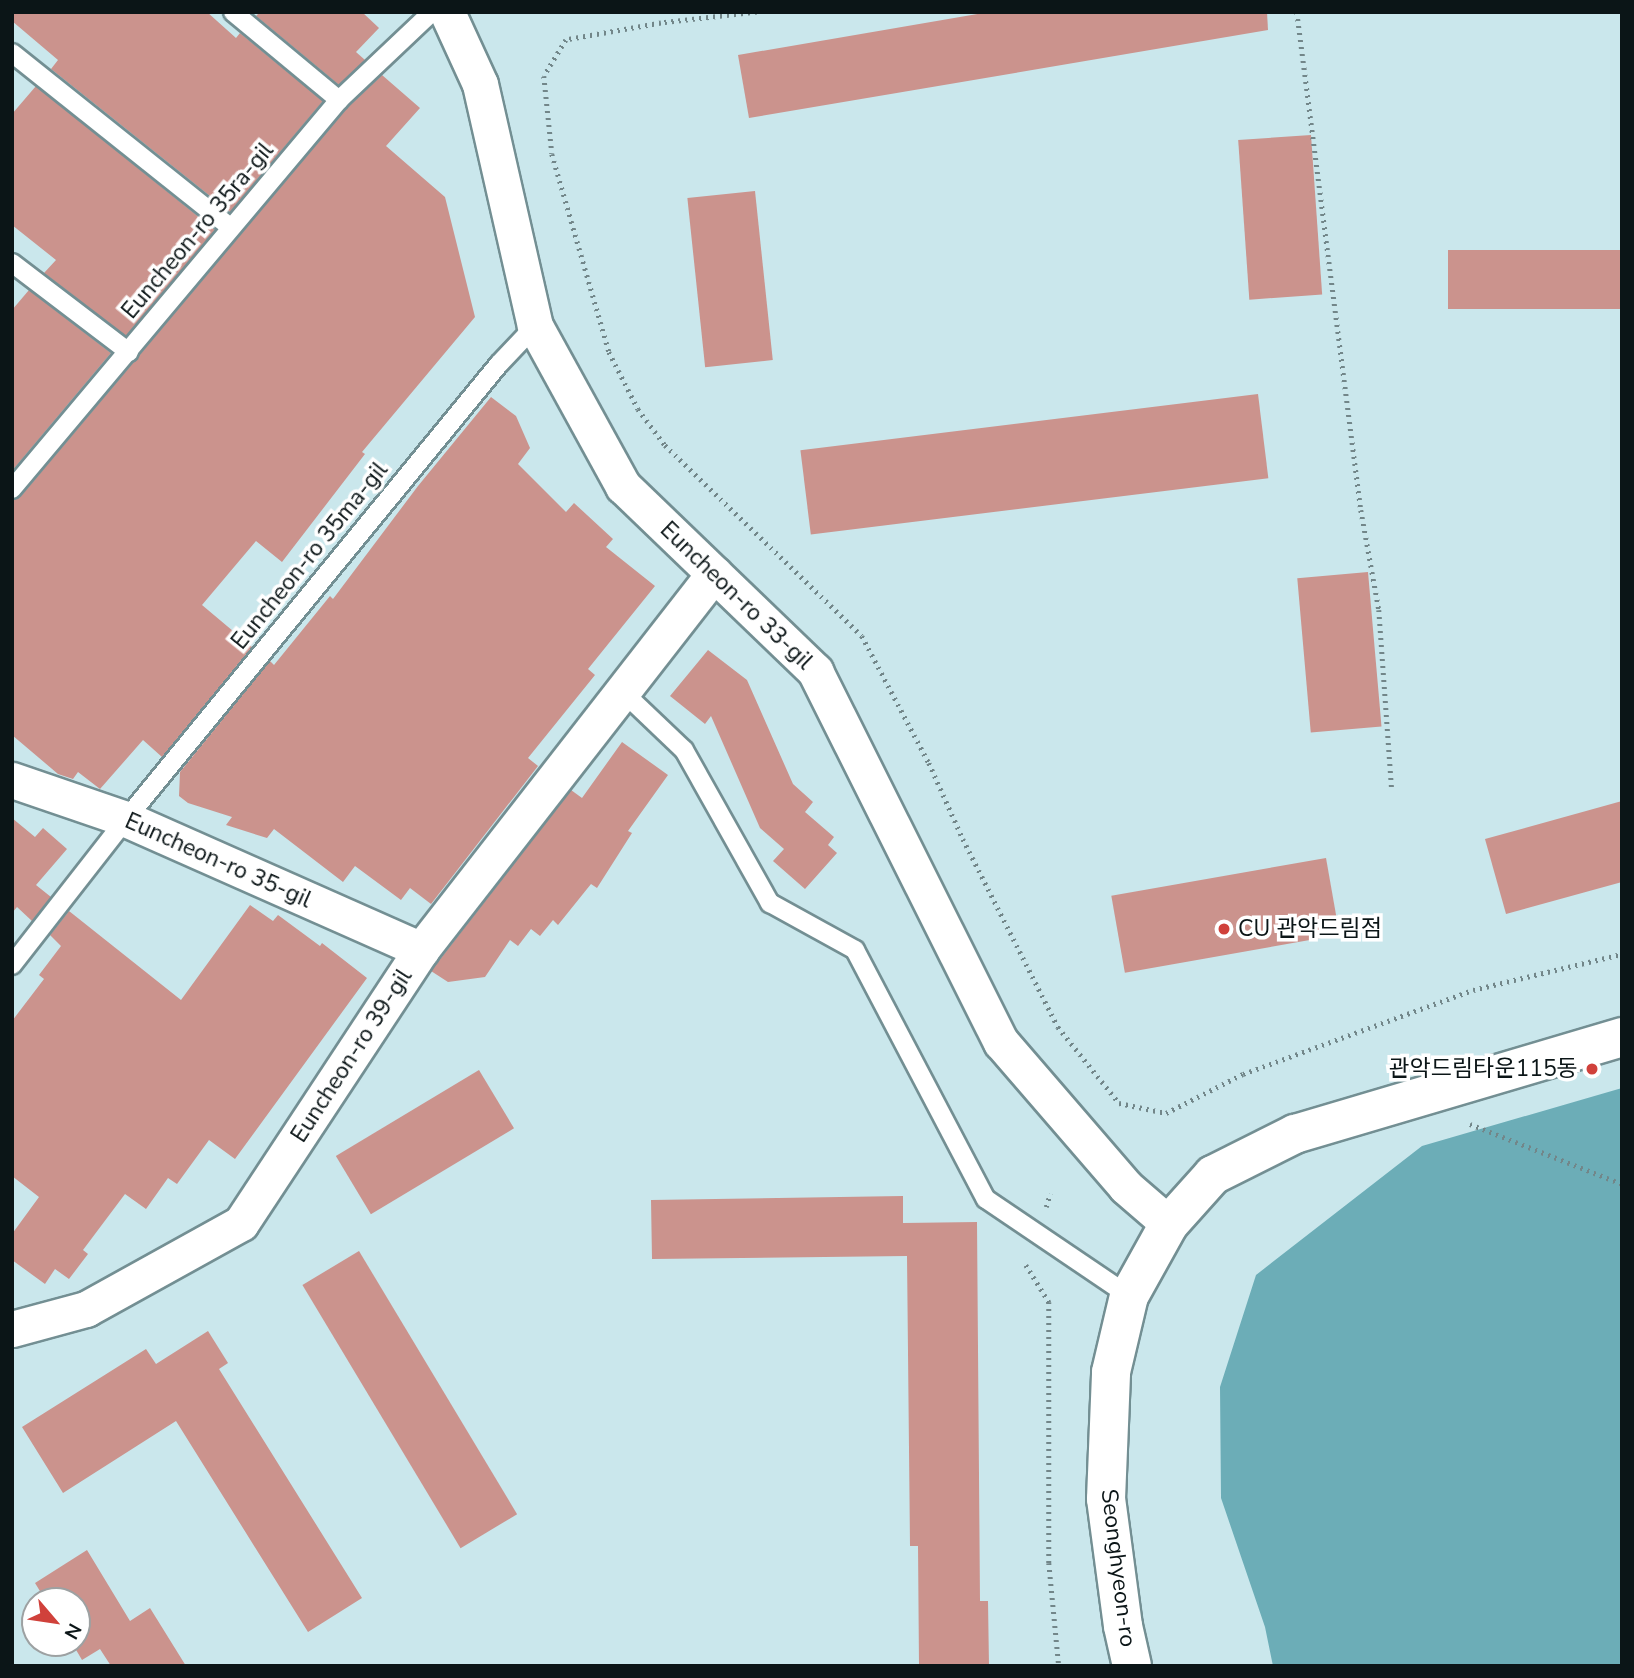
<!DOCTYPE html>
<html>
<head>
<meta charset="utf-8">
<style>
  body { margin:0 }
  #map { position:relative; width:1634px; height:1678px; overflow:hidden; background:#cae7ec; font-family:"Nunito Sans","Noto Sans KR",sans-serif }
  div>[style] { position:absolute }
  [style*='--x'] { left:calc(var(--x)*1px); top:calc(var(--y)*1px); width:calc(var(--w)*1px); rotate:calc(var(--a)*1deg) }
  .forest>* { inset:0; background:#6cadb7 }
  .building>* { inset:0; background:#cb938d; transform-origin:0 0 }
  .path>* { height:4.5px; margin-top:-2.25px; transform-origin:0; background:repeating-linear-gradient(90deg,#728689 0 2px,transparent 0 7px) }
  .roads { filter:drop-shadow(2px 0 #738f93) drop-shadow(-2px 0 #738f93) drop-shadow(0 2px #738f93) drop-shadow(0 -2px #738f93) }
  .lane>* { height:18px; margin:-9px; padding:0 9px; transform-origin:9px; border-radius:9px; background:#fff }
  .street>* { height:35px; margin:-17.5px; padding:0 17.5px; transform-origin:17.5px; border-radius:17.5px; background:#fff }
  .secondary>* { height:38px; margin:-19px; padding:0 19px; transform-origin:19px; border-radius:19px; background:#fff }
  .dots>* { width:19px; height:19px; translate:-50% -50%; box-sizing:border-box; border:4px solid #fff; border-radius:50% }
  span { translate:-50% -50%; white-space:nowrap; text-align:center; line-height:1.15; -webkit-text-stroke:7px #fff; paint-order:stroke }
  .street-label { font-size:23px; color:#0b1517 }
  .poi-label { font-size:23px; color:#0b1517 }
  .left { translate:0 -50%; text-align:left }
  .right { translate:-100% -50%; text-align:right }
  .frame { position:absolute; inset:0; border:14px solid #0b1517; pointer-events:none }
  .north { position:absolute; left:21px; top:1587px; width:70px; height:70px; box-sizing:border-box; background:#fff; border:2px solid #9da1a2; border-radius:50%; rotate:119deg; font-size:19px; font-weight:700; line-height:28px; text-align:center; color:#0b1517 }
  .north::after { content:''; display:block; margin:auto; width:24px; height:32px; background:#d0413b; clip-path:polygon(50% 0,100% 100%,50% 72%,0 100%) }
</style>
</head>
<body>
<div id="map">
  <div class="forest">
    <i style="clip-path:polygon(1622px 1088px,1622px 1666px,1273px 1666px,1265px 1627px,1221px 1498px,1220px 1387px,1256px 1275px,1422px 1146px)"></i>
  </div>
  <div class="building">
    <i style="clip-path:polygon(12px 12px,207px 12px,236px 38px,240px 33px,323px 101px,230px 212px,51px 69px,58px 60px,12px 21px)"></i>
    <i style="clip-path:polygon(260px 12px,362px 12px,379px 28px,356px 52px,365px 60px,339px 85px,256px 16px)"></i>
    <i style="clip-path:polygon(989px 12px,1267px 12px,1268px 30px,749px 118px,738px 55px)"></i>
    <i style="clip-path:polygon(382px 75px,420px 108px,386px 146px,445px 197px,475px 317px,362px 452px,365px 454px,282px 562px,256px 541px,202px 605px,252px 647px,162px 757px,143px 740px,100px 789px,78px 772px,73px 779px,58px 774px,12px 735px,12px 500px,21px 496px,347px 108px)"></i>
    <i style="clip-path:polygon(36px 86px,215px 230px,126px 336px,44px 273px,56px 260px,12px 225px,12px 114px)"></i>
    <i style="left:1311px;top:135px;width:160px;height:73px;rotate:86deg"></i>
    <i style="left:755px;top:191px;width:170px;height:68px;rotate:84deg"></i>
    <i style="left:1622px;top:250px;width:59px;height:174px;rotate:90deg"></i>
    <i style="clip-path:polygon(29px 290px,111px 353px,12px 471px,12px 310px)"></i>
    <i style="left:1258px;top:394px;width:85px;height:461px;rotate:83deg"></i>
    <i style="clip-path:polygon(491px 397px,516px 416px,530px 448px,518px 464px,566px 512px,574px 503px,613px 539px,606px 547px,655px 586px,588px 669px,595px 675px,528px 758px,538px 766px,431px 904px,410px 888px,401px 900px,355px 866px,343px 882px,274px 829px,267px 838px,226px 825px,232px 817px,188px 803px,179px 796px,180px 772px,270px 661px,274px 665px,330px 596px,333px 599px,418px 486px)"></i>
    <i style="left:1368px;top:572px;width:155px;height:71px;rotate:85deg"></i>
    <i style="clip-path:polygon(708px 650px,747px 680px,793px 784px,813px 802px,805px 812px,834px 837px,828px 845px,837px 853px,805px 889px,773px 861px,784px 849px,760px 828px,711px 716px,705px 724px,670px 696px)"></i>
    <i style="clip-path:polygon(622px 742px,668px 775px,628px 831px,632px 833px,597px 888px,591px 884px,558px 925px,553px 920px,540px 936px,531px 929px,518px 946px,510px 940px,485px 977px,448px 982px,431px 971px,571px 790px,582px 798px)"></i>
    <i style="clip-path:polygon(1622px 801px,1622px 882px,1506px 914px,1485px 839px)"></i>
    <i style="clip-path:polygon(12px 818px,35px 837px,43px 828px,67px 849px,36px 885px,51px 897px,32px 921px,17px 907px,12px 913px)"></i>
    <i style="left:1326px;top:858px;width:78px;height:218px;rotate:80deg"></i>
    <i style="clip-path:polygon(250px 905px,273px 921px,278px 915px,320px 946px,322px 943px,367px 978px,235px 1159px,209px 1140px,177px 1184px,168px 1178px,146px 1209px,125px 1194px,83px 1250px,88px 1254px,69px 1279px,55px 1269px,45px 1284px,12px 1260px,12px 1234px,39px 1197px,12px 1176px,12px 1021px,44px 979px,39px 975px,61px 946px,50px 935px,69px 911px,181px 1000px)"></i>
    <i style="left:479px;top:1070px;width:68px;height:167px;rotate:59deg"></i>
    <i style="clip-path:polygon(903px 1196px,903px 1223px,977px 1222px,980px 1601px,988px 1601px,989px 1666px,919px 1666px,918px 1546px,910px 1546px,907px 1256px,652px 1259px,651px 1200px)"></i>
    <i style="left:359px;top:1251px;width:307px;height:66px;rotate:59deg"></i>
    <i style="clip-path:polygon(208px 1331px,228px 1363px,219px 1369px,362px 1598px,308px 1632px,176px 1421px,63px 1493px,22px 1427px,146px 1349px,156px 1364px)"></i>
    <i style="clip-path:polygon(87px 1550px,130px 1621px,150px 1608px,186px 1666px,111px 1666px,100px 1649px,82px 1660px,72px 1643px,77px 1643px,77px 1601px,46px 1601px,35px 1583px)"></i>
  </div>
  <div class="path">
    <i style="--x:757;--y:12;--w:97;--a:173.5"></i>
    <i style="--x:661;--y:23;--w:97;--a:169.9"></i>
    <i style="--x:566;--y:40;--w:42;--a:121.4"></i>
    <i style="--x:544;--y:76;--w:78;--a:84.1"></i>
    <i style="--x:552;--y:154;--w:206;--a:73.9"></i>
    <i style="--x:609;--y:352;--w:64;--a:63"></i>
    <i style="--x:638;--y:409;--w:45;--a:53.1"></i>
    <i style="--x:665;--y:445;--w:274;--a:44.1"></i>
    <i style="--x:862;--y:636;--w:144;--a:62.2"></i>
    <i style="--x:929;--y:763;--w:83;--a:65.9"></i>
    <i style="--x:963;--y:839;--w:211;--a:63.2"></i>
    <i style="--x:1058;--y:1027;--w:97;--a:51.2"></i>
    <i style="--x:1119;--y:1103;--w:48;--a:12"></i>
    <i style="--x:1166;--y:1113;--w:86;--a:-26.9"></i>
    <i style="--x:1243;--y:1074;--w:245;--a:-20.1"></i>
    <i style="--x:1473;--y:990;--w:153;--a:-13.6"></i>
    <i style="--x:1297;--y:12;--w:502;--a:82.68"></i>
    <i style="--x:1361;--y:510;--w:102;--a:79.8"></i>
    <i style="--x:1379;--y:610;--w:180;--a:85.9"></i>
    <i style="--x:1470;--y:1124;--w:163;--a:21.5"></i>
    <i style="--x:1046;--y:1207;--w:14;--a:-73"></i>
    <i style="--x:1026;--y:1265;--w:44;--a:58.1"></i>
    <i style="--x:1049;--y:1302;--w:261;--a:90"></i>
    <i style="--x:1049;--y:1563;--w:103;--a:84.5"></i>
  </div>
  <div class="roads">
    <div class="lane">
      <i style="--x:233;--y:12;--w:138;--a:39.7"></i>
      <i style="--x:12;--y:53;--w:280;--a:38.6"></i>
      <i style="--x:12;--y:263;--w:147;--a:37.3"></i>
      <i style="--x:12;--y:489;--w:508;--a:-49.95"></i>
      <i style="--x:339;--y:100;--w:128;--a:-43.4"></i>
      <i style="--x:623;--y:692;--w:84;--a:43.6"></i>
      <i style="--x:684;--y:750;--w:176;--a:60.7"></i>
      <i style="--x:770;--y:903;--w:97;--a:28.9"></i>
      <i style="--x:855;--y:950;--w:281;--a:62.3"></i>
      <i style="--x:986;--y:1199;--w:173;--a:34.1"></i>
      <i style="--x:12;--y:965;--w:185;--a:-52"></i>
      <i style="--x:126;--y:819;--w:588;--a:-50.66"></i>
      <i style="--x:499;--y:364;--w:52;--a:-46.5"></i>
    </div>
    <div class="street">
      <i style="--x:447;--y:12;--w:79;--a:65.4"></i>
      <i style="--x:480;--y:84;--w:248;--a:77.2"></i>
      <i style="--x:535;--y:326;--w:183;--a:61.2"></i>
      <i style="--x:623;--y:486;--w:267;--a:43.9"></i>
      <i style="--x:815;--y:671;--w:415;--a:63.4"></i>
      <i style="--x:1001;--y:1042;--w:191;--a:49.2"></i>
      <i style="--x:1126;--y:1187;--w:57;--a:40.7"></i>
      <i style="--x:12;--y:780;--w:120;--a:18.9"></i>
      <i style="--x:126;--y:819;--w:323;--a:23.9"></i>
      <i style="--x:12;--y:1329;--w:77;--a:-15.1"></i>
      <i style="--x:86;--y:1309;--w:177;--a:-29"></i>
      <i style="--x:241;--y:1223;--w:327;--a:-56.6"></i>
      <i style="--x:421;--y:950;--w:477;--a:-52.1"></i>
    </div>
    <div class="secondary">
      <i style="--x:1132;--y:1666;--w:41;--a:-102.7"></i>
      <i style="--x:1123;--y:1626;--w:128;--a:-97.6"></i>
      <i style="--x:1106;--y:1499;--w:127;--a:-87.7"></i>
      <i style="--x:1111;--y:1372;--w:78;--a:-76.7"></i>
      <i style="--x:1129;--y:1296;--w:82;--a:-60.9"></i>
      <i style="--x:1169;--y:1224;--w:66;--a:-48.1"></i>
      <i style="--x:1213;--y:1175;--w:92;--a:-26.6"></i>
      <i style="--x:1295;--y:1134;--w:341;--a:-16.5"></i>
    </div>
  </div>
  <div class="dots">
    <i style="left:1224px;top:929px;background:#d0413b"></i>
    <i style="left:1592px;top:1069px;background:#d0413b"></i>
  </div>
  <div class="street-label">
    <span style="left:198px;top:231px;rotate:-50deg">Euncheon-ro 35ra-gil</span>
    <span style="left:310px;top:556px;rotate:-51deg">Euncheon-ro 35ma-gil</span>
    <span style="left:736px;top:596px;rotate:44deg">Euncheon-ro 33-gil</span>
    <span style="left:218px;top:861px;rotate:24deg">Euncheon-ro 35-gil</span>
    <span style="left:352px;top:1056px;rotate:-57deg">Euncheon-ro 39-gil</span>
    <span style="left:1118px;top:1568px;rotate:83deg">Seonghyeon-ro</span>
  </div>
  <div class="poi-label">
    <span class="left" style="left:1238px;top:929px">CU 관악드림점</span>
    <span class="right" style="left:1578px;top:1069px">관악드림타운115동</span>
  </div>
  <div class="frame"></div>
  <div class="north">N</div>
</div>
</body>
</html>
